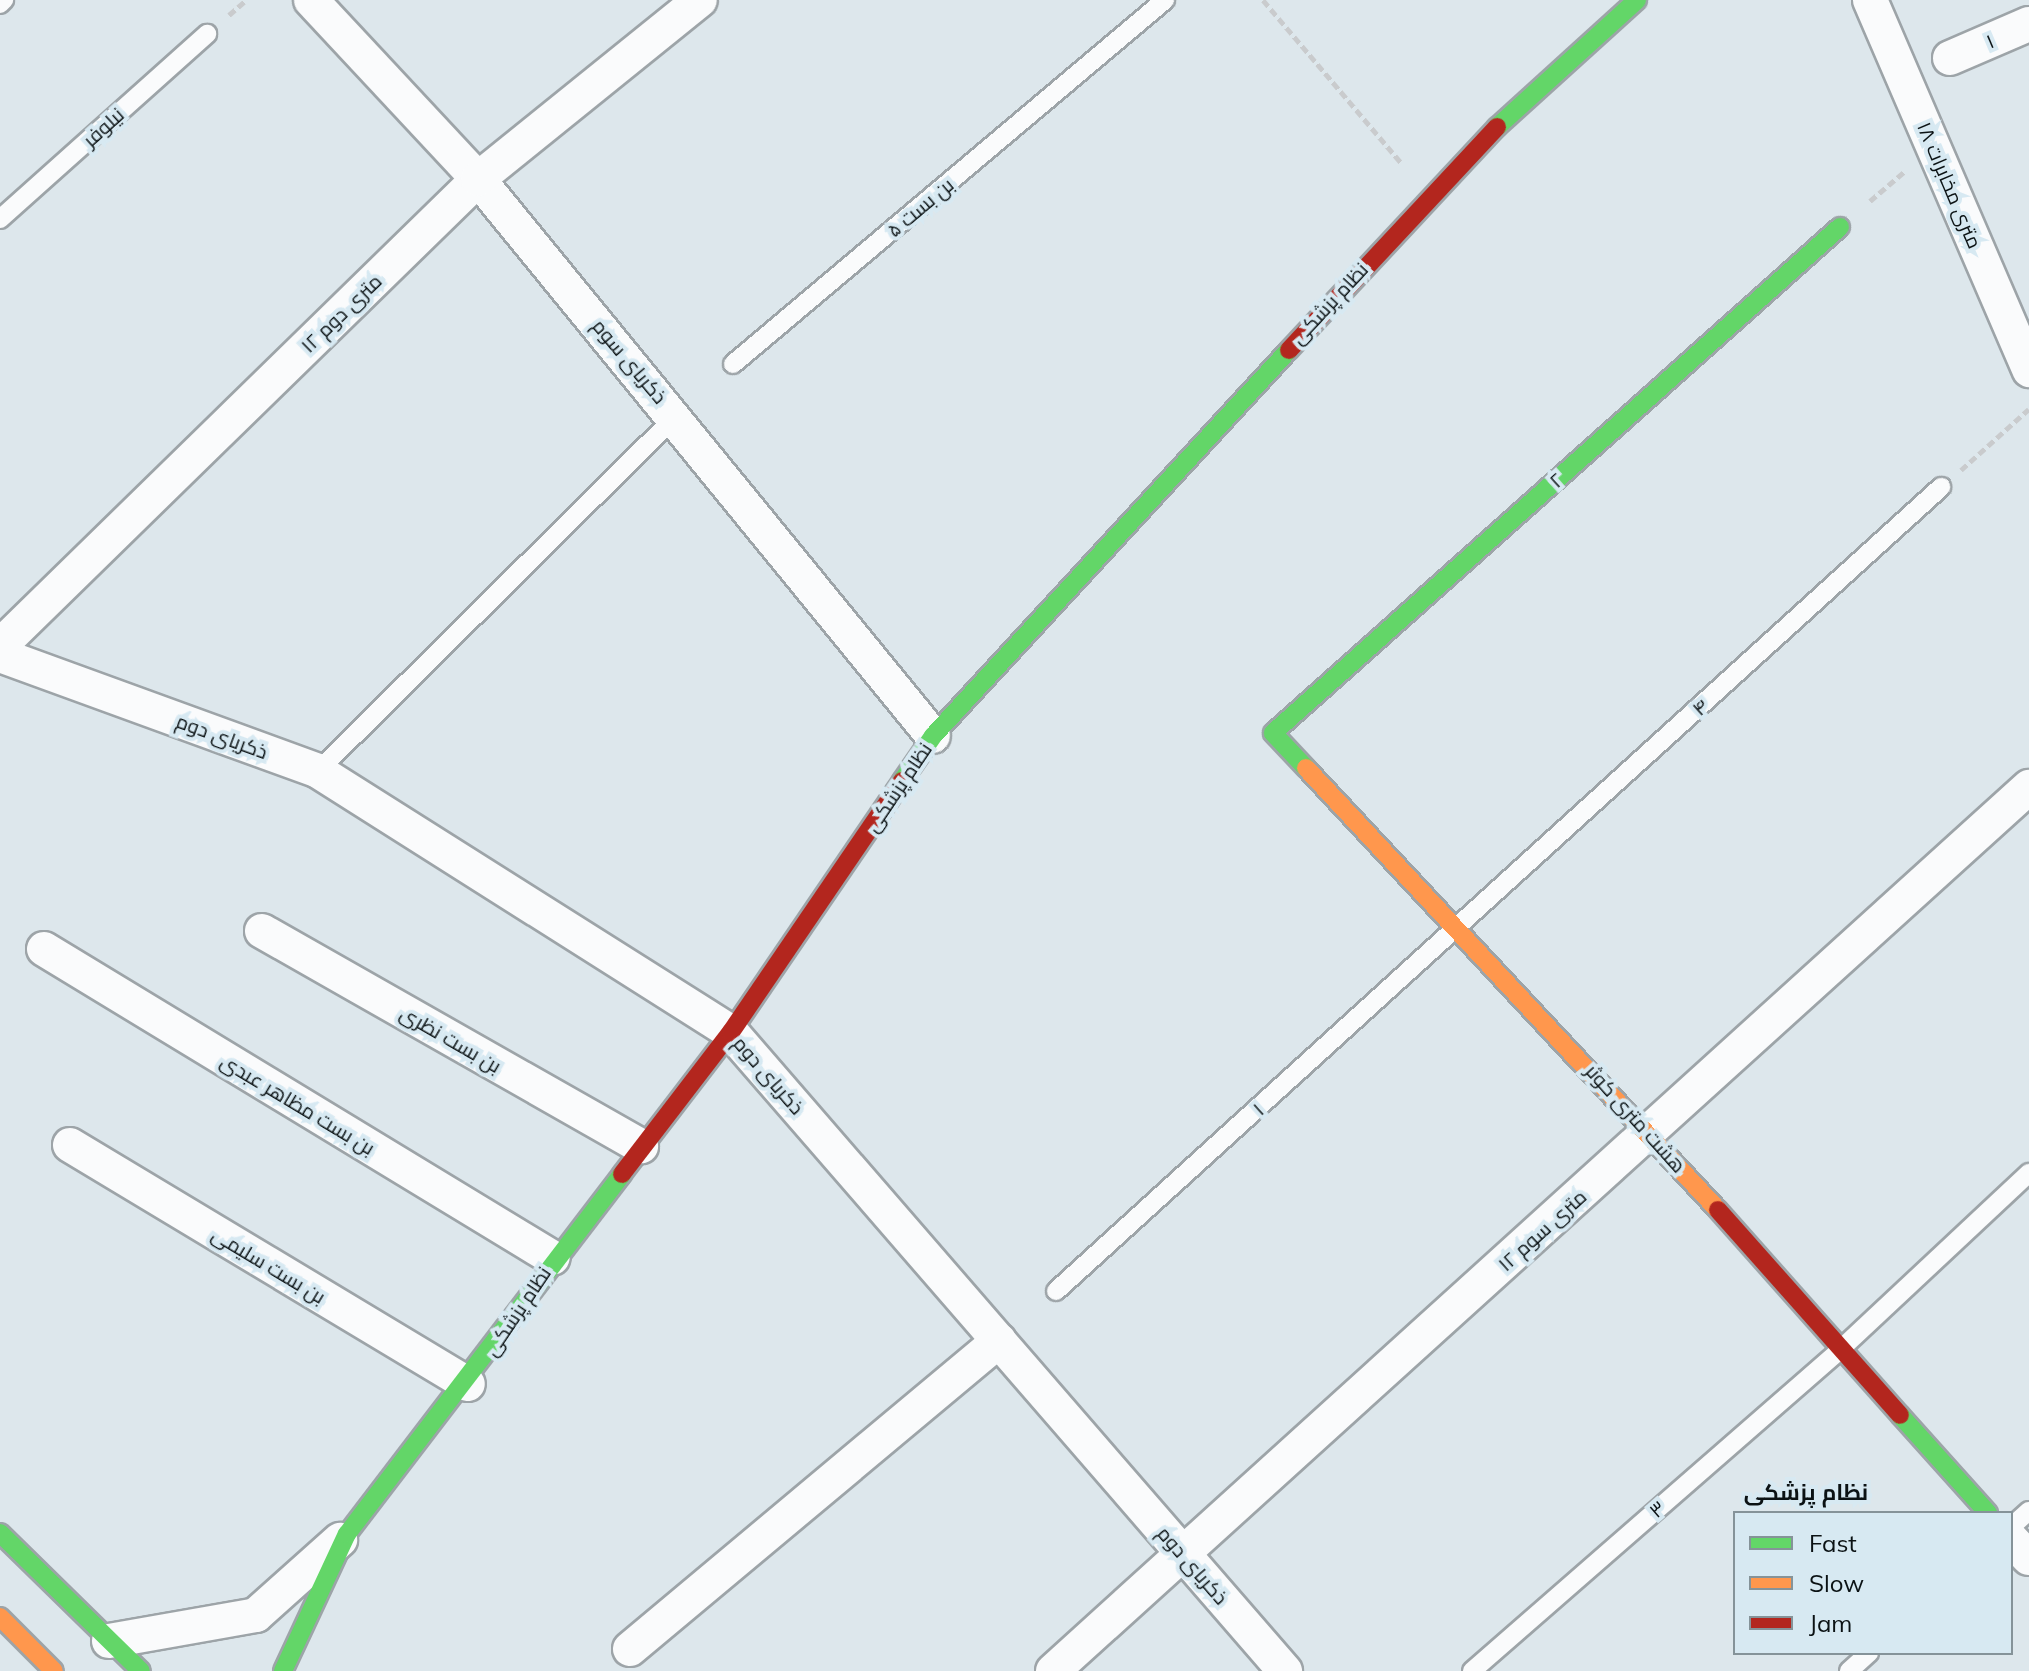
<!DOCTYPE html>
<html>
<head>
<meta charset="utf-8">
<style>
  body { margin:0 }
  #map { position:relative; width:2029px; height:1671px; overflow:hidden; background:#dde7ec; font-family:Mulish,Cairo,sans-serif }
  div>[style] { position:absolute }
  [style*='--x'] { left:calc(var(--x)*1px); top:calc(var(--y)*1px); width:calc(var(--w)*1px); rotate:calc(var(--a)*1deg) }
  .path>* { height:5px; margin-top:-2.5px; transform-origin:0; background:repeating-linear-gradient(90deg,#c9cbcd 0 8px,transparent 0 12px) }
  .roads { filter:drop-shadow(2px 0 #9da4a8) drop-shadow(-2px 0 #9da4a8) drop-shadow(0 2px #9da4a8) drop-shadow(0 -2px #9da4a8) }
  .lane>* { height:18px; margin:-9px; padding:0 9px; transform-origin:9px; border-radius:9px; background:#fafbfc }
  .street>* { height:34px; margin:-17px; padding:0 17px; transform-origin:17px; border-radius:17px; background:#fafbfc }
  .fast>* { height:18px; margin:-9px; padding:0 9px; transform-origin:9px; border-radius:9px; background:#63d668 }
  .slow>* { height:18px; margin:-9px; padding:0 9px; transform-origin:9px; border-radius:9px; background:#ff974d }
  .jam>* { height:18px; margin:-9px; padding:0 9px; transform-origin:9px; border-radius:9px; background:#b3261e }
  span { translate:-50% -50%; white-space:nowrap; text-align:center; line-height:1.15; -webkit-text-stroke:8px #d7e9f2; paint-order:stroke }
  .street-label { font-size:20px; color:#0b1214 }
  .neighbourhood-label { font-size:22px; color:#0b1214; font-weight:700 }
  .legend { position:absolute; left:1733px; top:1511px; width:280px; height:144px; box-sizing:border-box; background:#d7e9f2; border:2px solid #859399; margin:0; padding:10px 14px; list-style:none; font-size:24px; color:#0b1214 }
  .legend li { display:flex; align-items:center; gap:16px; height:40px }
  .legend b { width:40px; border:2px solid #859399 }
</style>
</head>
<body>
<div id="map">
  <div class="path">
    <i style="--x:1263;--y:0;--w:215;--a:49.7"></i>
    <i style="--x:229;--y:15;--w:23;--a:-41"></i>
    <i style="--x:1870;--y:201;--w:46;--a:-40.6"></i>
    <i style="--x:1961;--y:470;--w:91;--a:-41.9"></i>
  </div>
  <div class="roads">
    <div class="lane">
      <i style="--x:0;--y:4;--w:6;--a:-45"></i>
      <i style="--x:0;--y:219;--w:278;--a:-41.8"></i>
      <i style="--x:733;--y:364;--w:565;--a:-40.12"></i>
      <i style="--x:318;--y:771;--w:504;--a:-44.76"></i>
      <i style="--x:1056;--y:1291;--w:1196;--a:-42.25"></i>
      <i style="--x:2011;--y:1527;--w:24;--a:-42"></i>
      <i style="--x:1472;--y:1671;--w:493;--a:-41.1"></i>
      <i style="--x:1843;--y:1347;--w:255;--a:-43.1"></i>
      <i style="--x:1849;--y:1671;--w:27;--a:-42"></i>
    </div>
    <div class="street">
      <i style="--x:311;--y:0;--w:245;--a:47"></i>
      <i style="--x:478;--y:179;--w:719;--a:50.76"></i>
      <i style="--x:1870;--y:0;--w:403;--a:66.7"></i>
      <i style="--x:1950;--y:58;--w:86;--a:-23.3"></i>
      <i style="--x:0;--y:646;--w:668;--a:-44.33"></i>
      <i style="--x:478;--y:179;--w:285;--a:-38.9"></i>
      <i style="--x:0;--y:655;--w:338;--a:20"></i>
      <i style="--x:318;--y:771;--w:489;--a:32.3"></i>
      <i style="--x:731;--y:1032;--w:846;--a:49.08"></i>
      <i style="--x:262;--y:931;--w:436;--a:29.6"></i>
      <i style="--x:44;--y:949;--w:595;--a:31.26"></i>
      <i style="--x:70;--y:1145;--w:464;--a:31"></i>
      <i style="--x:2011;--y:1539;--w:26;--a:47"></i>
      <i style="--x:109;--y:1641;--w:149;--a:-10"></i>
      <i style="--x:256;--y:1615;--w:113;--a:-41.8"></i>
      <i style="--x:630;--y:1649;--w:481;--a:-39.9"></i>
      <i style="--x:1053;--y:1671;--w:1317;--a:-42.17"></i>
    </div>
    <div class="fast">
      <i style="--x:1497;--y:127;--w:189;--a:-42.2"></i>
      <i style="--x:1306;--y:768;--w:48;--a:-133.3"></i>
      <i style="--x:1273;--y:733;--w:760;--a:-41.75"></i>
      <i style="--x:902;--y:781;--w:55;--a:-55.4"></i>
      <i style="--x:933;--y:736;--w:525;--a:-47.32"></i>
      <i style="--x:1900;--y:1415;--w:132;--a:48.1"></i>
      <i style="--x:0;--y:1533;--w:197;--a:44.4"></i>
      <i style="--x:283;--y:1671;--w:151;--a:-65"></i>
      <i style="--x:347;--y:1534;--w:453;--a:-52.6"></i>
    </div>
    <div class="slow">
      <i style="--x:1306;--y:768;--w:604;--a:47.01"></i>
      <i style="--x:0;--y:1617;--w:76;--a:45"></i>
    </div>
    <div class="jam">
      <i style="--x:1289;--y:350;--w:305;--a:-47"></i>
      <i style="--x:622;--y:1174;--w:179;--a:-52.5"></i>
      <i style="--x:731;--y:1032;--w:304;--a:-55.7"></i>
      <i style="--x:1718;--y:1210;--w:274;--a:48.4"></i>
    </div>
  </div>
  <div class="street-label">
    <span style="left:1990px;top:41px;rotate:-23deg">۱</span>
    <span style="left:103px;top:127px;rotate:-42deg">نیلوفر</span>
    <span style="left:1950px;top:185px;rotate:67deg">۱۸ متری مخابرات</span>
    <span style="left:920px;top:207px;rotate:-40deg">بن بست ۵</span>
    <span style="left:1329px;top:303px;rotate:-47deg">نظام پزشکی</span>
    <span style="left:341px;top:313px;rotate:-44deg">۱۲ متری دوم</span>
    <span style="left:630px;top:361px;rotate:50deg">ذکریای سوم</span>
    <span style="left:1556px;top:480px;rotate:-42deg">۲</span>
    <span style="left:1700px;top:707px;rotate:-42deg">۴</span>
    <span style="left:222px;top:736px;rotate:20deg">ذکریای دوم</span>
    <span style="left:898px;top:787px;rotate:-56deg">نظام پزشکی</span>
    <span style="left:451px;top:1039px;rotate:30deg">بن بست نظری</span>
    <span style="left:769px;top:1075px;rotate:49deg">ذکریای دوم</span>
    <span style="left:298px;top:1104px;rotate:31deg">بن بست مظاهر عبدی</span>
    <span style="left:1258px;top:1109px;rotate:-42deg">۱</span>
    <span style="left:1636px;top:1118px;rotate:48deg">هشت متری کوثر</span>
    <span style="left:1542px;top:1230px;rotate:-42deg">۱۲ متری سوم</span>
    <span style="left:269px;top:1265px;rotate:31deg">بن بست سلیمی</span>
    <span style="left:517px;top:1311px;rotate:-56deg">نظام پزشکی</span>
    <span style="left:1657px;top:1509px;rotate:-41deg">۳</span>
    <span style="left:1193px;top:1565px;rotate:49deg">ذکریای دوم</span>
  </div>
  <div class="neighbourhood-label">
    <span style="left:1806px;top:1493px">نظام پزشکی</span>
  </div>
  <ul class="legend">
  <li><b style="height:10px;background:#63d668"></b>Fast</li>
  <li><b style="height:10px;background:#ff974d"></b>Slow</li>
  <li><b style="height:10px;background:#b3261e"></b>Jam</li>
  </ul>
</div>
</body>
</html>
